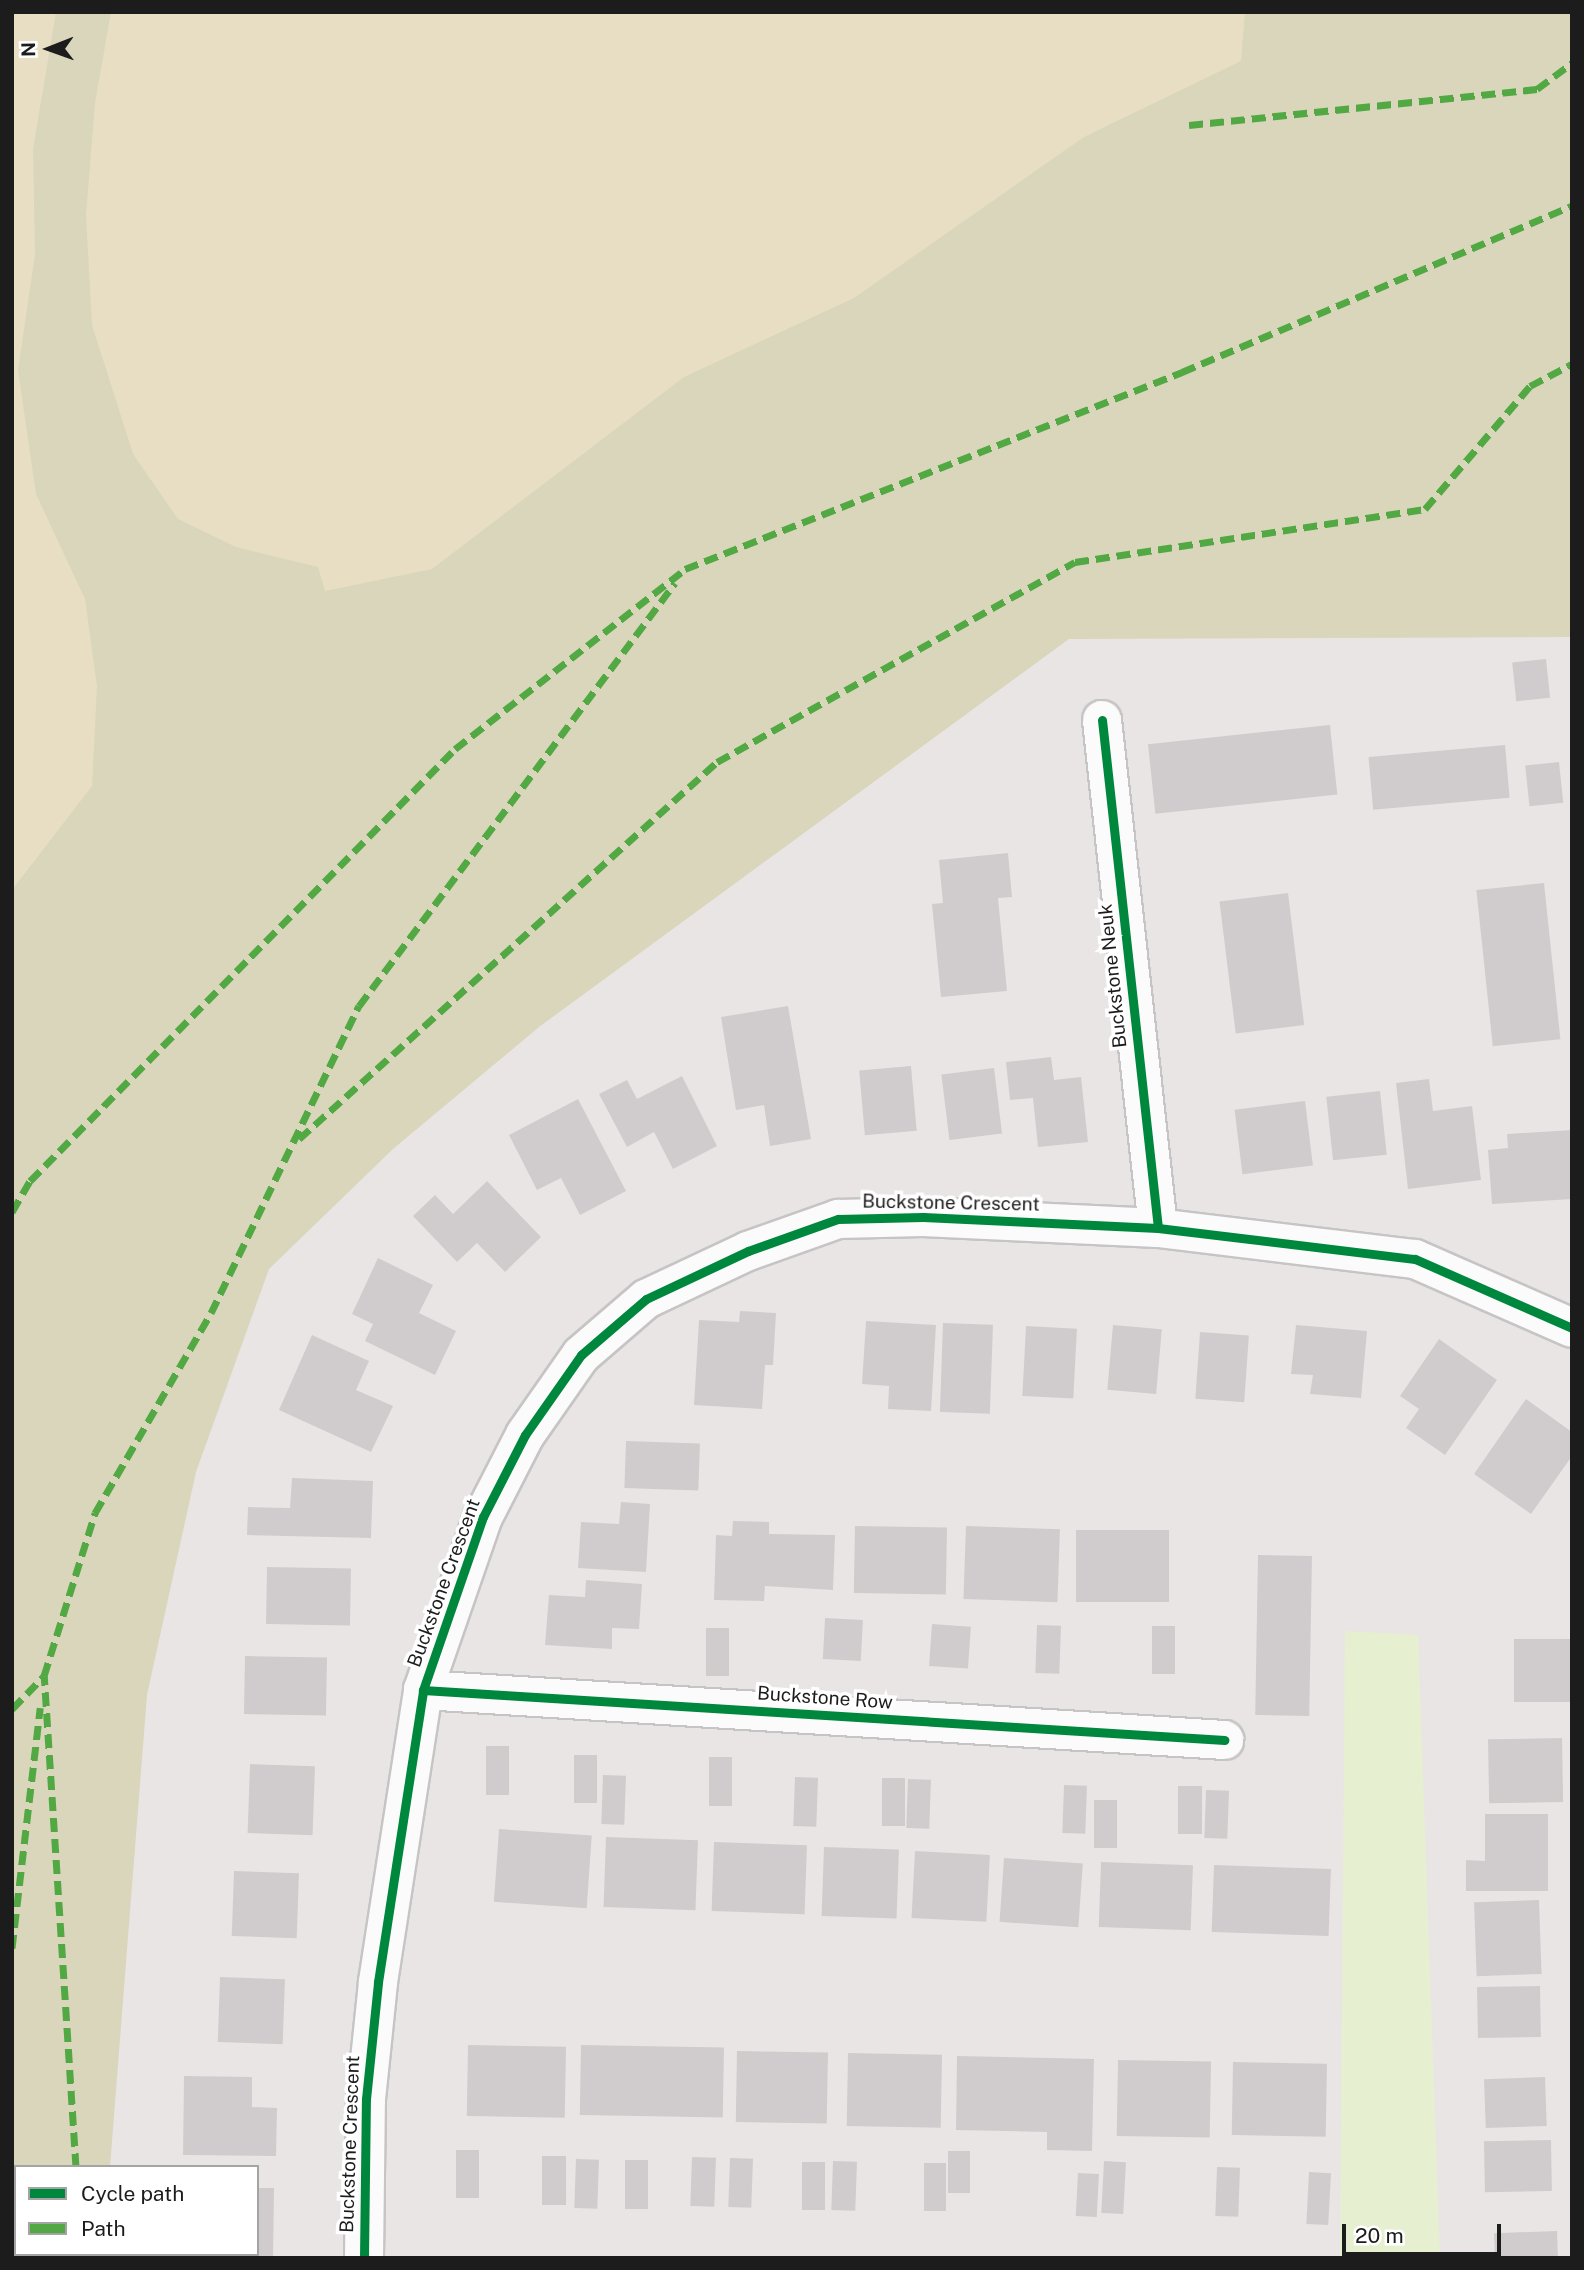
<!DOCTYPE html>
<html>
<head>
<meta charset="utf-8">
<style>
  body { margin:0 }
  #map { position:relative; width:1584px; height:2270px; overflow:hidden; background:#eae5e5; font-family:"Public Sans",sans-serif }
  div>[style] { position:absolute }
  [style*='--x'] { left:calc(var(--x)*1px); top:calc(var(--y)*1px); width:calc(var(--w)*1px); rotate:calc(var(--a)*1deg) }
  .grass>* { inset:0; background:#e8dec4 }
  .forest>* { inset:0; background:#d9d6bb }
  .park>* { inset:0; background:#e6efd0 }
  .building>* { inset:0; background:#d0cccd; transform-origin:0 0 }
  .roads { filter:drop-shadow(2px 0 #c6c4c4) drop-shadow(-2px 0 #c6c4c4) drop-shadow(0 2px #c6c4c4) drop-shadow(0 -2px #c6c4c4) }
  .minor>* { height:38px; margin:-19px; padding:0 19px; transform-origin:19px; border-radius:19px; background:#fcfbfb }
  .quiet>* { height:7px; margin-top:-3.5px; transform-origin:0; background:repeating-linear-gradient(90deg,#52a943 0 14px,transparent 0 21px) }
  .cycleway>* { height:9px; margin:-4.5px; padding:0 4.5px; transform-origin:4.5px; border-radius:4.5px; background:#00873e }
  span { translate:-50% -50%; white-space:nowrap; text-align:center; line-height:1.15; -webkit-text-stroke:7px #fff; paint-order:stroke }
  .street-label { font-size:19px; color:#1c1c1c }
  .frame { position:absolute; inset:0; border:14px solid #1c1c1c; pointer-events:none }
  .legend { position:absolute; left:14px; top:2165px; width:245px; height:91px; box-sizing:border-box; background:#fff; border:2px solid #a4a4a4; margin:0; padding:9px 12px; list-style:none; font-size:21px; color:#1c1c1c }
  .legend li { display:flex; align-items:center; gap:14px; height:35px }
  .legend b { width:35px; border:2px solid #a4a4a4 }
  .north { position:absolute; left:14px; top:14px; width:70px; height:70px; -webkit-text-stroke:5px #fff; paint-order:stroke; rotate:269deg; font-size:19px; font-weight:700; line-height:28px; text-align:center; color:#1c1c1c }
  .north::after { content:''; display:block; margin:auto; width:24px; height:32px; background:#1c1c1c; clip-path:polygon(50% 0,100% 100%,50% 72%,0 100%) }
  .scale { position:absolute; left:1342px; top:2224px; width:159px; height:32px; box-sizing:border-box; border:4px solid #1c1c1c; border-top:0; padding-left:9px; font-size:21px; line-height:24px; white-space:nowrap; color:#1c1c1c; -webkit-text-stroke:5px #fff; paint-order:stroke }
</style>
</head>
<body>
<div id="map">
  <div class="grass">
    <i style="clip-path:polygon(12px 12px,1470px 12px,12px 1209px)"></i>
  </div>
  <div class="forest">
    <i style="clip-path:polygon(56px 12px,111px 12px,95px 103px,86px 215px,92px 325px,133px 454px,178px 519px,236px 547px,318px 567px,325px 591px,432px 569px,684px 377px,854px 298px,1084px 137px,1241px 61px,1245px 12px,1572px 12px,1572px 637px,1069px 639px,539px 1027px,393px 1149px,269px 1269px,196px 1472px,147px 1695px,110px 2167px,16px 2167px,16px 2254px,103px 2258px,12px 2258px,12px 890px,92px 786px,97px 686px,85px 599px,36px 494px,18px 370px,35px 255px,33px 149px)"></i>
  </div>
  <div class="park">
    <i style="clip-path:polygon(1345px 1631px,1418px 1635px,1440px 2258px,1340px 2258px)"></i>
  </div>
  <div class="building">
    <i style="left:1546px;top:659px;width:39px;height:34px;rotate:84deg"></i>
    <i style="left:1330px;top:725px;width:70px;height:183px;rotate:84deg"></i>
    <i style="left:1505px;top:745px;width:53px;height:137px;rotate:85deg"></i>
    <i style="left:1559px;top:762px;width:41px;height:34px;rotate:84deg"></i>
    <i style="clip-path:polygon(1008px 853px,1012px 897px,998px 898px,1007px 991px,941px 997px,932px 904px,943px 903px,939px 860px)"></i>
    <i style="left:1544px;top:883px;width:157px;height:68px;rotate:84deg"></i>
    <i style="left:1288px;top:893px;width:133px;height:69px;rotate:83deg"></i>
    <i style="clip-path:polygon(788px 1006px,811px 1139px,770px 1146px,764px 1105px,736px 1110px,721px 1017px)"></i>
    <i style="clip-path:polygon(1051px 1057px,1054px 1080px,1081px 1077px,1088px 1142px,1038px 1147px,1033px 1098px,1010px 1100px,1006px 1062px)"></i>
    <i style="left:911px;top:1066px;width:65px;height:52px;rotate:85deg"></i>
    <i style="left:994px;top:1068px;width:66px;height:53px;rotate:83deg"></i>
    <i style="clip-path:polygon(682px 1076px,717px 1146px,673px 1169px,654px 1132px,627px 1147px,599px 1094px,627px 1080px,637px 1099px)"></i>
    <i style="clip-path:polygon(1429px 1079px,1433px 1111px,1472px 1106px,1481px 1180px,1408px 1189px,1396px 1083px)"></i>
    <i style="left:1380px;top:1091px;width:64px;height:54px;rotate:84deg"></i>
    <i style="clip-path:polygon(578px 1099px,626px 1191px,580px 1215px,561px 1178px,537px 1190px,509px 1135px)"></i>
    <i style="left:1305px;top:1101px;width:65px;height:71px;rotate:83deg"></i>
    <i style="clip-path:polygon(1572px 1130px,1572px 1199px,1492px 1204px,1488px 1150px,1508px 1148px,1507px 1134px)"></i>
    <i style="clip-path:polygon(487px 1181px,541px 1237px,505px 1272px,477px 1243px,457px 1262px,413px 1216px,435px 1195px,453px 1214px)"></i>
    <i style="clip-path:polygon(378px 1258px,433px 1285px,419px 1313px,456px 1331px,435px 1375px,365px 1341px,373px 1324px,352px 1314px)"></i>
    <i style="clip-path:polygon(740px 1311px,776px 1313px,773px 1365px,765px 1365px,762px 1409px,694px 1405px,699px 1320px,739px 1322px)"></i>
    <i style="clip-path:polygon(866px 1321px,936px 1325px,931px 1411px,888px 1409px,889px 1386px,862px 1384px)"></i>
    <i style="left:943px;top:1323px;width:50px;height:89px;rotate:2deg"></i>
    <i style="left:1113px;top:1325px;width:49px;height:65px;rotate:5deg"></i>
    <i style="clip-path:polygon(1296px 1325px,1367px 1331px,1361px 1398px,1310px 1394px,1313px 1375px,1291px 1374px)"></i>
    <i style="left:1026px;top:1326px;width:51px;height:70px;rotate:3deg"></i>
    <i style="left:1200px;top:1332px;width:49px;height:67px;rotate:4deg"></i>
    <i style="clip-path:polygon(312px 1335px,369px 1361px,356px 1390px,393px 1406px,371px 1452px,279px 1410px)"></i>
    <i style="clip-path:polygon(1439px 1339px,1497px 1380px,1445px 1455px,1406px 1428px,1419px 1409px,1400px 1396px)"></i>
    <i style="clip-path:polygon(1526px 1399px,1572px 1432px,1572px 1456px,1531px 1514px,1474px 1474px)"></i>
    <i style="left:626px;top:1441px;width:74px;height:47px;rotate:2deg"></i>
    <i style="clip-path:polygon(292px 1478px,373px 1481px,371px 1538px,247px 1535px,248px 1507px,290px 1508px)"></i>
    <i style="clip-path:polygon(621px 1502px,650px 1504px,646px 1572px,578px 1568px,581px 1522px,619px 1524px)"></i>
    <i style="clip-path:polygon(733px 1521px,769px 1522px,769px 1534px,835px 1535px,833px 1590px,765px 1586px,764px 1601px,714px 1600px,716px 1535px,732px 1536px)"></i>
    <i style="left:855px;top:1526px;width:92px;height:67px;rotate:1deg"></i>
    <i style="left:966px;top:1526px;width:94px;height:73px;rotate:2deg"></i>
    <i style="left:1076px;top:1530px;width:93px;height:72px"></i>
    <i style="left:1258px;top:1555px;width:54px;height:160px;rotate:1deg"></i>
    <i style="left:267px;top:1567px;width:84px;height:57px;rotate:1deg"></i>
    <i style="clip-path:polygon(586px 1580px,642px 1584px,639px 1629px,612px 1628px,612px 1649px,545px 1645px,549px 1595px,585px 1597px)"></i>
    <i style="left:825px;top:1618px;width:38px;height:41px;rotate:3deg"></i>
    <i style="left:932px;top:1624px;width:39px;height:42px;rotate:4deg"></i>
    <i style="left:1037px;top:1625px;width:24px;height:48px;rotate:2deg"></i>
    <i style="left:1152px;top:1626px;width:23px;height:48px"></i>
    <i style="left:706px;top:1628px;width:23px;height:48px"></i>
    <i style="left:1514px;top:1639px;width:58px;height:63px"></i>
    <i style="left:245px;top:1656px;width:82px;height:58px;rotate:1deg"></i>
    <i style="left:1562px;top:1738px;width:64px;height:74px;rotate:89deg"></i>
    <i style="left:486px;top:1746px;width:23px;height:49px"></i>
    <i style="left:574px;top:1755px;width:23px;height:48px"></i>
    <i style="left:709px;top:1757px;width:23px;height:49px"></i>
    <i style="left:250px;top:1764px;width:65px;height:69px;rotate:2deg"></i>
    <i style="left:603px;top:1775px;width:23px;height:49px;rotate:2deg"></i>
    <i style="left:795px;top:1777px;width:23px;height:49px;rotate:2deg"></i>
    <i style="left:882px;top:1778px;width:23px;height:48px"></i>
    <i style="left:908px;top:1779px;width:23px;height:49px;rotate:2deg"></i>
    <i style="left:1064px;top:1785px;width:23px;height:48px;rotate:2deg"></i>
    <i style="left:1178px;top:1786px;width:24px;height:48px"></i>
    <i style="left:1206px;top:1790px;width:23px;height:48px;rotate:2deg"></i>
    <i style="left:1094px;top:1800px;width:23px;height:48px"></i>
    <i style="clip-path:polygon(1485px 1814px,1548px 1814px,1548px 1891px,1466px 1891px,1466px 1860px,1485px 1861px)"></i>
    <i style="left:499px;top:1829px;width:93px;height:73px;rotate:4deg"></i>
    <i style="left:606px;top:1837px;width:92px;height:70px;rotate:2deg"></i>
    <i style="left:714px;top:1842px;width:93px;height:69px;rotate:2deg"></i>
    <i style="left:824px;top:1847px;width:75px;height:69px;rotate:2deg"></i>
    <i style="left:915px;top:1851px;width:75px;height:67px;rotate:3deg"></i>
    <i style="left:1004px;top:1858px;width:79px;height:64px;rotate:4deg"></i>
    <i style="left:1101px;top:1862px;width:92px;height:65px;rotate:2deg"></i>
    <i style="left:1214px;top:1865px;width:117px;height:67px;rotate:2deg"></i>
    <i style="left:234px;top:1871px;width:65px;height:65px;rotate:2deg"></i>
    <i style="left:1539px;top:1900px;width:74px;height:65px;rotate:88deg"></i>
    <i style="left:220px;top:1977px;width:65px;height:65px;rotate:2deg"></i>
    <i style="left:1540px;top:1986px;width:51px;height:63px;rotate:89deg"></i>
    <i style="left:468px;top:2045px;width:98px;height:71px;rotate:1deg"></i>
    <i style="left:581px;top:2045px;width:143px;height:70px;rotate:1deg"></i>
    <i style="left:737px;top:2051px;width:91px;height:71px;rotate:1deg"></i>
    <i style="left:848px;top:2053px;width:94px;height:73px;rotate:1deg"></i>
    <i style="clip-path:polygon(957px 2056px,1094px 2059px,1092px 2151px,1047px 2150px,1047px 2132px,956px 2130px)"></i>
    <i style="left:1118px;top:2060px;width:93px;height:76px;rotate:1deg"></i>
    <i style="left:1233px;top:2062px;width:94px;height:73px;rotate:1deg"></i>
    <i style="clip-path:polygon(184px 2076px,252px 2077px,252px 2107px,277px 2108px,276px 2156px,183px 2155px)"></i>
    <i style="left:1545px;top:2077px;width:49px;height:61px;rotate:88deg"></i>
    <i style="left:1551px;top:2140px;width:51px;height:67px;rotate:89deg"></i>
    <i style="left:456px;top:2150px;width:23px;height:48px"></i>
    <i style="left:948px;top:2151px;width:22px;height:42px"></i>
    <i style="left:542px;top:2156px;width:24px;height:49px"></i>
    <i style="left:692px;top:2157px;width:24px;height:49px;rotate:2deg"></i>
    <i style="left:730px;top:2158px;width:23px;height:49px;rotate:2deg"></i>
    <i style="left:576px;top:2159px;width:23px;height:49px;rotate:2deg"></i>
    <i style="left:625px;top:2160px;width:23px;height:49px"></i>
    <i style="left:833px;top:2161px;width:24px;height:49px;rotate:2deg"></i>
    <i style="left:1104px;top:2161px;width:22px;height:52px;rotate:3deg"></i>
    <i style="left:802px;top:2162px;width:23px;height:48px"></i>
    <i style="left:924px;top:2163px;width:22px;height:48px"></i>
    <i style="left:1217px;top:2167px;width:23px;height:49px;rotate:2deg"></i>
    <i style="left:1309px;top:2172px;width:22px;height:52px;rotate:3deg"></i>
    <i style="left:1078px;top:2173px;width:21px;height:43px;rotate:3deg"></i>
    <i style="clip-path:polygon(257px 2188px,274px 2188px,273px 2258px,209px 2258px,257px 2254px)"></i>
    <i style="left:1557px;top:2231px;width:27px;height:63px;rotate:88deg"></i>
  </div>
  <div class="roads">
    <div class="minor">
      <i style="--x:1102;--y:720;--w:511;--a:83.71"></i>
      <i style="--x:423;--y:1690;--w:803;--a:3.57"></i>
      <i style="--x:364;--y:2258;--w:159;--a:-89.3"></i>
      <i style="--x:366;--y:2099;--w:118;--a:-84.1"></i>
      <i style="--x:378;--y:1982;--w:295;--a:-81.2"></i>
      <i style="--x:423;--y:1690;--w:183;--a:-70.9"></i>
      <i style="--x:483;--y:1517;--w:92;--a:-62.9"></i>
      <i style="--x:525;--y:1435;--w:98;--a:-55"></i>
      <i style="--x:581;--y:1355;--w:86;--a:-40.7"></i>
      <i style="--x:646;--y:1299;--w:113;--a:-25.2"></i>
      <i style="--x:748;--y:1251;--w:96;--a:-19.6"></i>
      <i style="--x:838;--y:1219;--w:85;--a:-1.3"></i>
      <i style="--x:923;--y:1217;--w:235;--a:2.7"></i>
      <i style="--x:1158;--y:1228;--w:259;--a:6.9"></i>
      <i style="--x:1415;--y:1259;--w:171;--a:23.7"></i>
    </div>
  </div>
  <div class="quiet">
    <i style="--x:1189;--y:125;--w:350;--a:-5.9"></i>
    <i style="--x:1537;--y:89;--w:44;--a:-36.6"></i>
    <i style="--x:299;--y:1139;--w:563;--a:-42.05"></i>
    <i style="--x:717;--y:762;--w:410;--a:-29.2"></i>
    <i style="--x:1075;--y:562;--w:354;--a:-8.6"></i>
    <i style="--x:1425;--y:509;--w:162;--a:-49.5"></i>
    <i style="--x:1530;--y:386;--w:47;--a:-27.6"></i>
    <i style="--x:12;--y:1212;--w:36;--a:-60"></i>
    <i style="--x:30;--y:1181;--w:606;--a:-45.47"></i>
    <i style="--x:455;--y:749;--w:292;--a:-38"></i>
    <i style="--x:685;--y:569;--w:535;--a:-21.62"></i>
    <i style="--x:1182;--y:372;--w:424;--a:-23.1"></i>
    <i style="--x:12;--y:1709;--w:46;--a:-45.9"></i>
    <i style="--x:12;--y:1948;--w:242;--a:-83.3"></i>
    <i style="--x:76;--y:2167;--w:492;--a:-93.7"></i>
    <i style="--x:44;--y:1676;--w:171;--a:-72.6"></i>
    <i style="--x:95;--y:1513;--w:231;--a:-59.9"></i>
    <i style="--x:211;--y:1313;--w:341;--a:-64.3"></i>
    <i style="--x:359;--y:1006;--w:528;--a:-53.24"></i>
    <i style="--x:82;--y:2254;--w:4;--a:90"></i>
  </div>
  <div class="cycleway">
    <i style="--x:1102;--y:720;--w:511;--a:83.71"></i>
    <i style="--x:423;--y:1690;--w:803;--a:3.57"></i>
    <i style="--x:364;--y:2258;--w:159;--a:-89.3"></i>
    <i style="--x:366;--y:2099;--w:118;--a:-84.1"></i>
    <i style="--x:378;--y:1982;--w:295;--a:-81.2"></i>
    <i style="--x:423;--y:1690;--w:183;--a:-70.9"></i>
    <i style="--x:483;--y:1517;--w:92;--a:-62.9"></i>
    <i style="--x:525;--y:1435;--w:98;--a:-55"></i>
    <i style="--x:581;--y:1355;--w:86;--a:-40.7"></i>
    <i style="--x:646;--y:1299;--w:113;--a:-25.2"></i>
    <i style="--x:748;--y:1251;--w:96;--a:-19.6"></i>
    <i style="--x:838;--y:1219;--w:85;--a:-1.3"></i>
    <i style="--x:923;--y:1217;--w:235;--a:2.7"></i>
    <i style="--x:1158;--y:1228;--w:259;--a:6.9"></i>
    <i style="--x:1415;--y:1259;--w:171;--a:23.7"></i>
  </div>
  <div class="street-label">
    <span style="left:1113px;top:976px;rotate:-96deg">Buckstone Neuk</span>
    <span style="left:951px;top:1203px;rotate:1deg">Buckstone Crescent</span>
    <span style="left:444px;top:1583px;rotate:-70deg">Buckstone Crescent</span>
    <span style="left:825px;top:1698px;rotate:4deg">Buckstone Row</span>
    <span style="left:350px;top:2144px;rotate:-88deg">Buckstone Crescent</span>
  </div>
  <div class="frame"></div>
  <ul class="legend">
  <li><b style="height:9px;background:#00873e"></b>Cycle path</li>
  <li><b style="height:9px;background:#52a943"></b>Path</li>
  </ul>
  <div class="north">N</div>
  <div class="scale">20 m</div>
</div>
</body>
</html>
